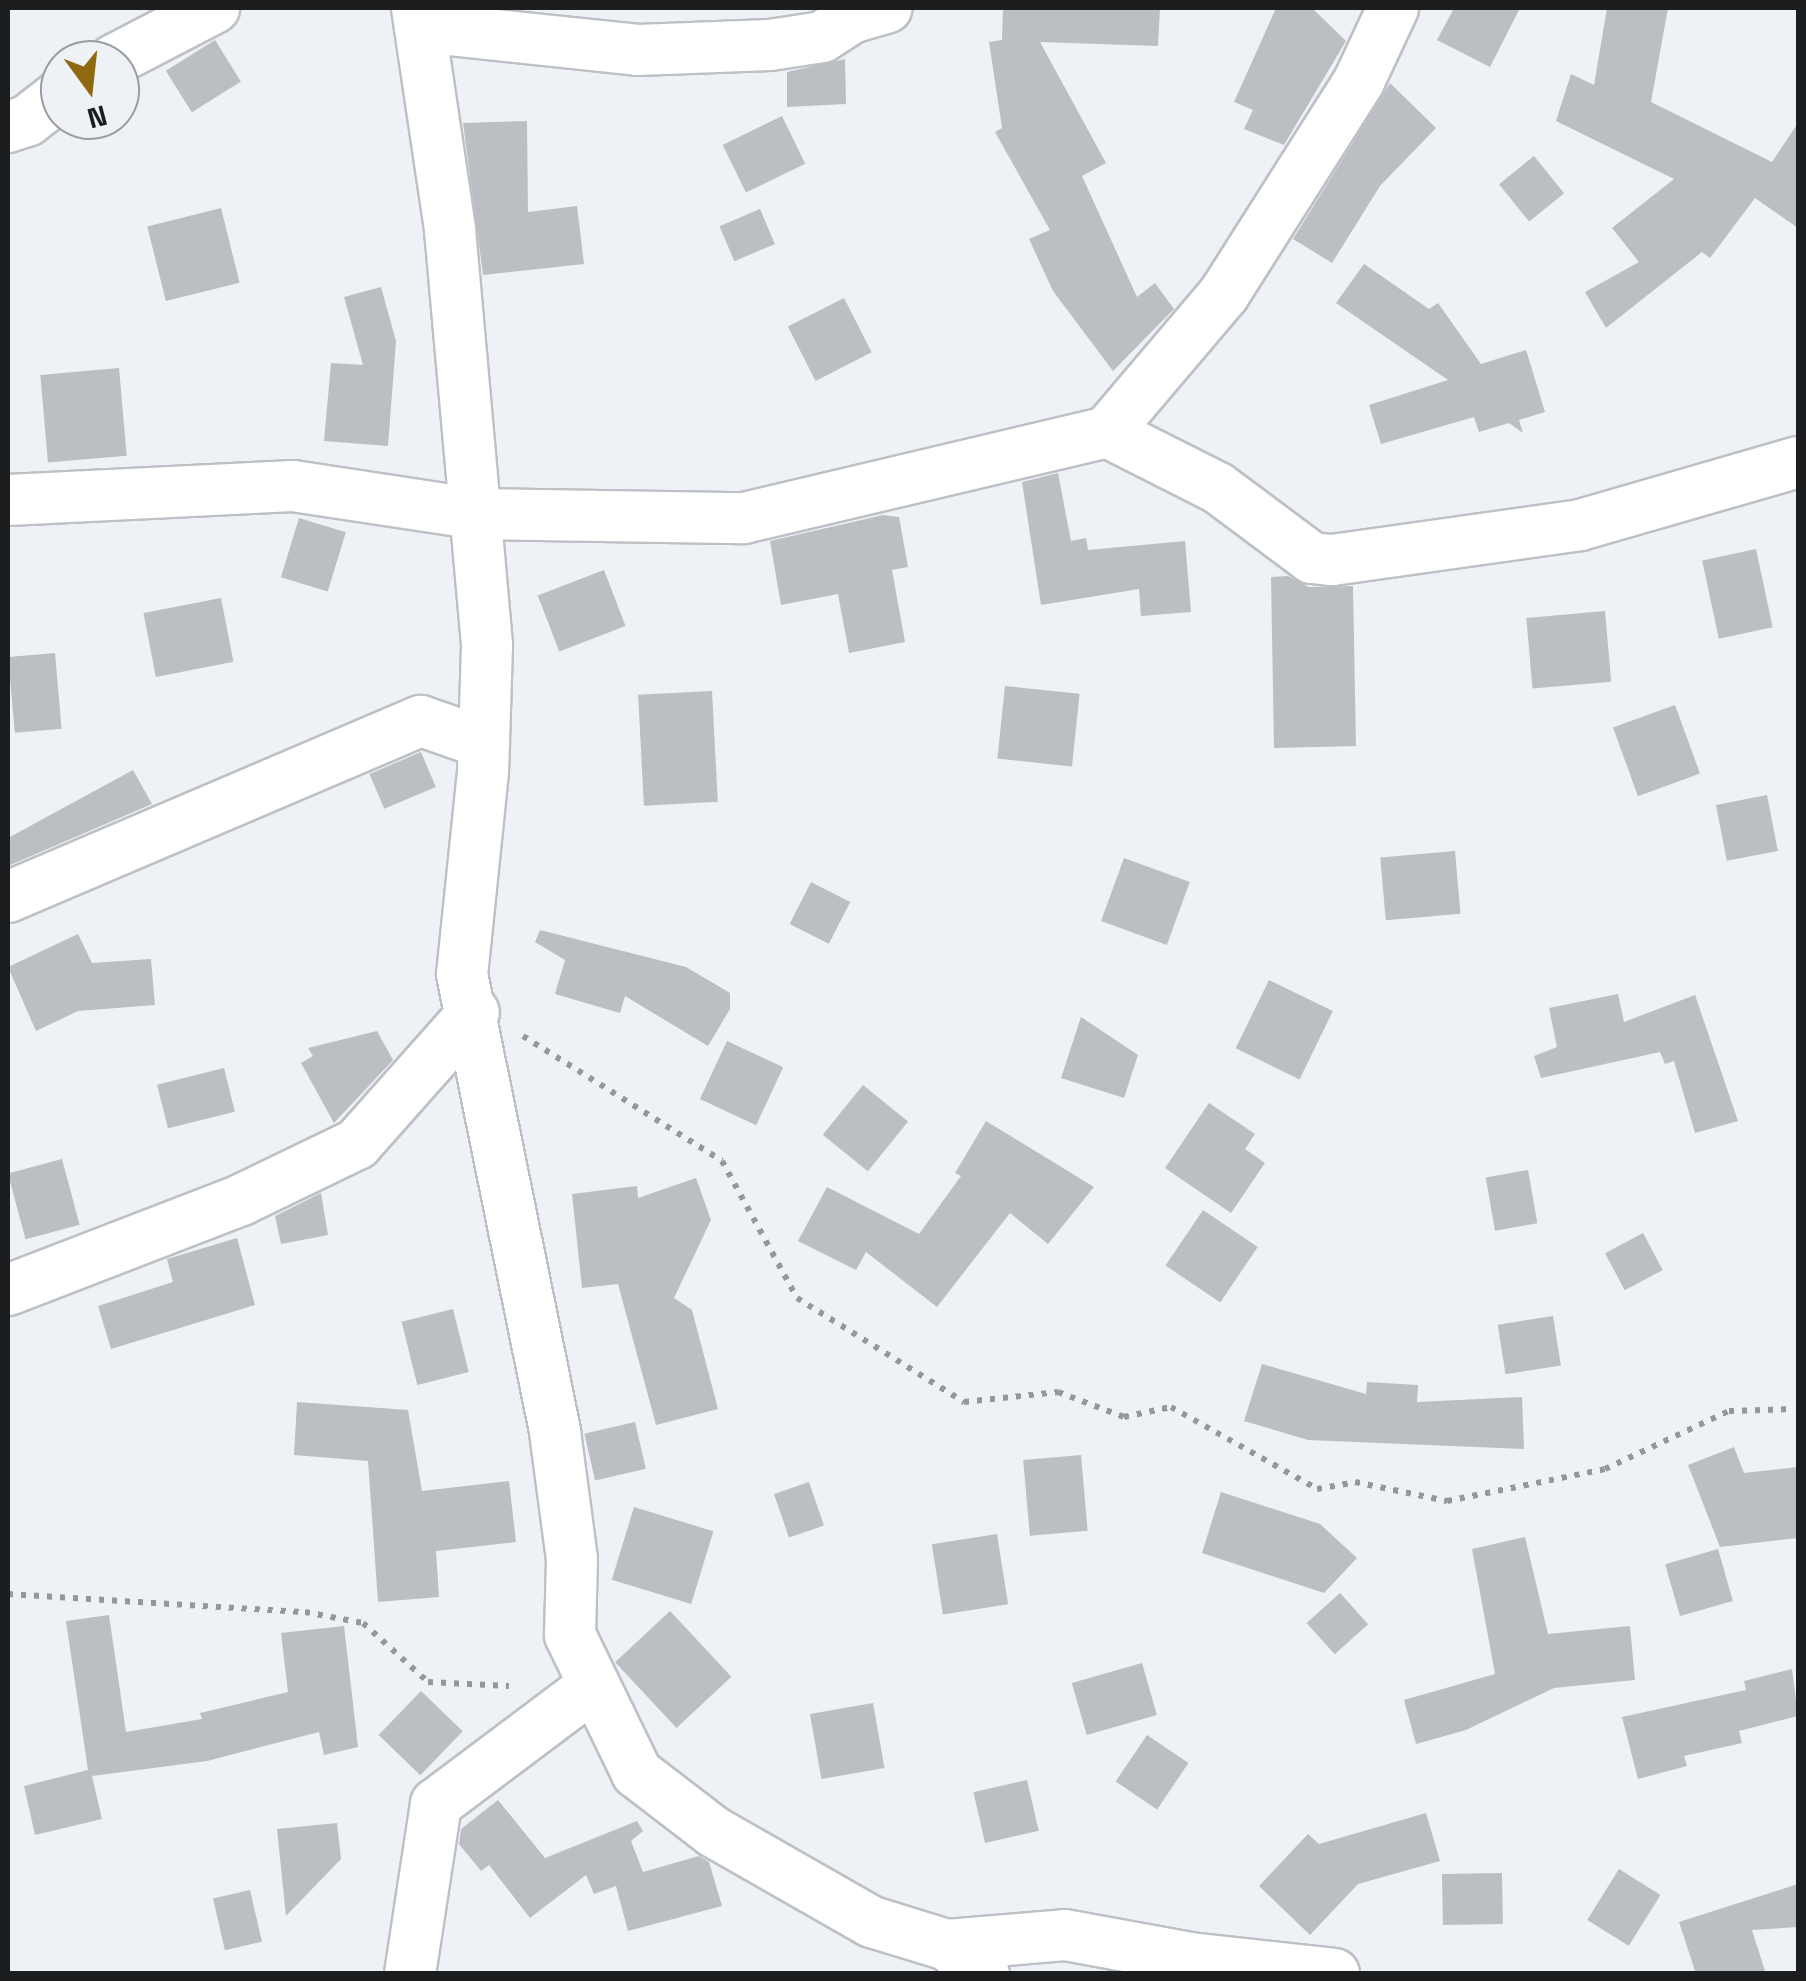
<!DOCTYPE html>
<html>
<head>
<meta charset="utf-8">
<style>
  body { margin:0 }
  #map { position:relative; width:1806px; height:1981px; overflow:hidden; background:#eef1f6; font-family:"Space Grotesk",sans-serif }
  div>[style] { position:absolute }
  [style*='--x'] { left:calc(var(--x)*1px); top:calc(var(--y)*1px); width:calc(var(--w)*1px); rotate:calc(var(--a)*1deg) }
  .building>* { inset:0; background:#bbbec3; transform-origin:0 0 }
  .path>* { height:6px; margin-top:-3px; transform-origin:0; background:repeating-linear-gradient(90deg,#95979b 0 5px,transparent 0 13px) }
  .roads { filter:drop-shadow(2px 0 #bdc0c5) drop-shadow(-2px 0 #bdc0c5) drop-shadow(0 2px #bdc0c5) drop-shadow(0 -2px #bdc0c5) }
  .minor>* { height:50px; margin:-25px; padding:0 25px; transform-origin:25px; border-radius:25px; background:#fff }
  span { translate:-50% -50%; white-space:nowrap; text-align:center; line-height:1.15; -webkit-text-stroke:9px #eef1f6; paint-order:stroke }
  .frame { position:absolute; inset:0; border:10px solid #1c1d1f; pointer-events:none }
  .north { position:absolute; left:40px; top:40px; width:100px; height:100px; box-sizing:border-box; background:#eef1f6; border:2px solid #9a9ca0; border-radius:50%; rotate:165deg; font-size:28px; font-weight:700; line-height:40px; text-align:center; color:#1c1d1f }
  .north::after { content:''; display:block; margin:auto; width:35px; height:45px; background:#90680f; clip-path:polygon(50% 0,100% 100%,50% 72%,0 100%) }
</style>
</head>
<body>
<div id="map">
  <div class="building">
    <i style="clip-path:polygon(1003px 8px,1160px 8px,1158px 46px,1040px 42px,1106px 163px,1082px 176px,1137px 297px,1155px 283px,1174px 309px,1113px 371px,1053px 291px,1029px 239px,1050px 230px,995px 132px,1002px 128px,989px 42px,1002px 40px)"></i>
    <i style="clip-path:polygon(1276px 8px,1312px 8px,1346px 41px,1284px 145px,1244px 129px,1253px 110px,1234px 102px)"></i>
    <i style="clip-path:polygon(1454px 8px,1520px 8px,1490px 67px,1437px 40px)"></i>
    <i style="clip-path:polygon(1607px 8px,1668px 8px,1651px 102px,1772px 162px,1798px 123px,1798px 228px,1755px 198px,1710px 258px,1702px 252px,1606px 328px,1585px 292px,1639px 262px,1612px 228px,1674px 179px,1556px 121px,1571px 74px,1594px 85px)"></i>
    <i style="left:215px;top:40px;width:49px;height:58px;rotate:58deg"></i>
    <i style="clip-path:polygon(845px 59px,846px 104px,787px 107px,787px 72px)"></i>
    <i style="clip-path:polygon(1390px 83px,1436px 128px,1380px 186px,1332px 263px,1293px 239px)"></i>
    <i style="left:782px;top:116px;width:53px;height:66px;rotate:64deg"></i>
    <i style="clip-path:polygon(527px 121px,528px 212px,577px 206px,584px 264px,483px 275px,463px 123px)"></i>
    <i style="left:1534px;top:156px;width:48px;height:45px;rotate:51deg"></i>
    <i style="left:221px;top:208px;width:77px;height:76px;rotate:76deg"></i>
    <i style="left:760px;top:209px;width:38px;height:44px;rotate:67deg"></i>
    <i style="clip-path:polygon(1364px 264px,1429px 309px,1438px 303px,1481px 364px,1526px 350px,1545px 412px,1519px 420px,1523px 433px,1509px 423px,1479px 432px,1474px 417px,1381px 444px,1369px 405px,1448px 380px,1336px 303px)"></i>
    <i style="clip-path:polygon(381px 287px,396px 341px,388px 446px,324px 441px,331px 363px,363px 365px,344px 297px)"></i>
    <i style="left:844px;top:298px;width:61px;height:63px;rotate:63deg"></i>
    <i style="left:119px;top:368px;width:88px;height:79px;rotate:85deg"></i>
    <i style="clip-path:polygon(1058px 473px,1071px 541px,1086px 538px,1088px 550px,1185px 541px,1191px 612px,1141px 616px,1139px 589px,1041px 605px,1022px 482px)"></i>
    <i style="clip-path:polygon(883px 515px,899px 517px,908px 567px,892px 570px,905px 642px,849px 653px,838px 594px,781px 605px,770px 541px)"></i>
    <i style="left:299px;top:518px;width:49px;height:62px;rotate:17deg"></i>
    <i style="left:1756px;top:549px;width:80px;height:55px;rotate:78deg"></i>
    <i style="left:604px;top:570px;width:60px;height:71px;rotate:69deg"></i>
    <i style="clip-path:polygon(1288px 576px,1309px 587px,1353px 586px,1356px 746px,1274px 748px,1271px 577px)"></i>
    <i style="left:221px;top:598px;width:65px;height:79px;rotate:79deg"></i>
    <i style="left:1605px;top:611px;width:71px;height:79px;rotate:85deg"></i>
    <i style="left:55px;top:653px;width:76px;height:47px;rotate:85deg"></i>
    <i style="left:1005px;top:686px;width:75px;height:73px;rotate:6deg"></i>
    <i style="left:712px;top:691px;width:111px;height:74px;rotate:87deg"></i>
    <i style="left:1675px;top:705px;width:73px;height:66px;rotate:70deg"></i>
    <i style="left:421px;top:752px;width:38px;height:56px;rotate:67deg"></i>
    <i style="clip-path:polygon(133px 770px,152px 804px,8px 866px,8px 838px)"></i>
    <i style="left:1767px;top:795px;width:57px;height:52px;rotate:79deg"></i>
    <i style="left:1455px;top:851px;width:63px;height:75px;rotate:85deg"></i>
    <i style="left:1124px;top:858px;width:70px;height:67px;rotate:20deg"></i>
    <i style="left:811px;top:882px;width:44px;height:47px;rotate:27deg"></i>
    <i style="clip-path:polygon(540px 930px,686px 967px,730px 993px,730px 1009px,708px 1046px,625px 996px,620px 1013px,555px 994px,565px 960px,535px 942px)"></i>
    <i style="clip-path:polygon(78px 934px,92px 963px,151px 959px,155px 1005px,78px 1011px,36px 1031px,8px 967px)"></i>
    <i style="left:1269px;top:980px;width:71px;height:76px;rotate:26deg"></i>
    <i style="clip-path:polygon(1618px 994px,1624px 1022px,1695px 995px,1738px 1121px,1695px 1133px,1674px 1061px,1665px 1064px,1660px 1052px,1541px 1078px,1534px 1056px,1557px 1047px,1549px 1008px)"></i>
    <i style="clip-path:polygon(1081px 1017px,1138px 1055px,1124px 1098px,1061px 1078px)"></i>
    <i style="clip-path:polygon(377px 1031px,393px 1060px,334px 1123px,301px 1063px,313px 1056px,308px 1048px)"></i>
    <i style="left:727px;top:1041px;width:62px;height:64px;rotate:25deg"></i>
    <i style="left:224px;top:1068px;width:45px;height:69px;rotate:76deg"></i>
    <i style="left:863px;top:1085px;width:58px;height:64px;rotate:39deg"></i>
    <i style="clip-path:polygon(1209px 1103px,1255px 1134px,1245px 1149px,1265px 1163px,1231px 1213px,1165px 1168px)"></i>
    <i style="clip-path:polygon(986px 1121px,1094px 1187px,1048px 1244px,1010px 1213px,937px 1307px,866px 1252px,856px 1270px,798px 1241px,827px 1187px,919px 1234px,961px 1176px,955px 1173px)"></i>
    <i style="left:62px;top:1159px;width:68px;height:56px;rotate:75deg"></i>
    <i style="left:1528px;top:1170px;width:54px;height:43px;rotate:80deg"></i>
    <i style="clip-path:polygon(696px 1178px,711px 1220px,674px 1298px,692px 1310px,718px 1409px,656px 1425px,618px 1284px,582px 1288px,572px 1194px,637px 1186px,638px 1198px)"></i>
    <i style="clip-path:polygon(321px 1193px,328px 1235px,281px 1244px,275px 1216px)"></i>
    <i style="left:1203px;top:1210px;width:66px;height:67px;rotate:34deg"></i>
    <i style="left:1643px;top:1233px;width:42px;height:43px;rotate:62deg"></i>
    <i style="clip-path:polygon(237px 1238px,255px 1305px,111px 1349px,98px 1306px,173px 1282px,167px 1259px)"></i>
    <i style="left:453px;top:1309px;width:65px;height:53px;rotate:76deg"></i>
    <i style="left:1553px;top:1316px;width:50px;height:56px;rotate:81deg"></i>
    <i style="clip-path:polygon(1262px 1364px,1366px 1394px,1367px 1382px,1418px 1385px,1417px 1402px,1522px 1397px,1524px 1449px,1308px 1440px,1244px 1421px)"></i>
    <i style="clip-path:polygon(297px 1402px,408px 1410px,422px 1491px,509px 1481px,516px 1542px,436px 1551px,439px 1597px,378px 1602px,368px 1461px,294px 1455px)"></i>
    <i style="left:635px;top:1422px;width:48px;height:52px;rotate:77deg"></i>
    <i style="clip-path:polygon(1734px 1447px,1744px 1473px,1798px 1467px,1798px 1538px,1720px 1547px,1688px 1465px)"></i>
    <i style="left:1081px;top:1455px;width:76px;height:58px;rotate:85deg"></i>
    <i style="left:809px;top:1482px;width:46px;height:37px;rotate:71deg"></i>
    <i style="clip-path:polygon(1221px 1492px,1320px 1524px,1357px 1558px,1324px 1593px,1202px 1553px)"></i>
    <i style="left:634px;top:1507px;width:83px;height:76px;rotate:17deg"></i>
    <i style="left:997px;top:1534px;width:71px;height:66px;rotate:81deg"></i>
    <i style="clip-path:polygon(1525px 1537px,1548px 1634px,1630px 1626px,1635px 1680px,1554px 1688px,1466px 1730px,1416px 1744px,1404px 1700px,1495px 1674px,1472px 1549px)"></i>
    <i style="left:1718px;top:1549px;width:54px;height:55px;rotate:74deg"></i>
    <i style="left:1340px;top:1593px;width:42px;height:45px;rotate:48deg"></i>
    <i style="left:670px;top:1611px;width:90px;height:75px;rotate:47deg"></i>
    <i style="clip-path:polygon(109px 1615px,126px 1732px,202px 1719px,200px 1713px,288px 1692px,281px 1633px,344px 1626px,358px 1747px,324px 1755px,319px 1732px,207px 1761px,92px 1776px,102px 1819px,35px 1835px,24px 1786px,88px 1770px,66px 1621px)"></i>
    <i style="left:1142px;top:1663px;width:54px;height:73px;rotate:74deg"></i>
    <i style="clip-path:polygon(1792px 1669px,1798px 1716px,1739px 1731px,1742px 1743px,1684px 1756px,1687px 1766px,1638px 1779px,1622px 1717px,1746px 1690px,1744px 1681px)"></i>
    <i style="left:421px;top:1691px;width:58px;height:61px;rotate:44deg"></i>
    <i style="left:873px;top:1703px;width:66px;height:64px;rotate:80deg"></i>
    <i style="left:1147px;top:1735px;width:50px;height:56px;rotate:34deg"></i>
    <i style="left:1027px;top:1780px;width:52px;height:55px;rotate:77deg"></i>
    <i style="clip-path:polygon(498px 1800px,545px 1858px,637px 1821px,643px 1831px,631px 1841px,643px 1872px,699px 1856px,709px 1862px,722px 1906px,628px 1931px,616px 1886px,594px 1894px,586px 1875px,530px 1918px,489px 1865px,481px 1871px,459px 1844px,461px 1829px)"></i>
    <i style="clip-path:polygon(1426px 1813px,1440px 1861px,1358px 1884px,1310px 1935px,1259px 1886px,1308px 1834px,1319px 1844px)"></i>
    <i style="clip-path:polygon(337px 1823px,341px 1859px,286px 1916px,277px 1829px)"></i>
    <i style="left:1619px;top:1869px;width:49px;height:60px;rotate:32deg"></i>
    <i style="left:1502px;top:1873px;width:51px;height:60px;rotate:89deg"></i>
    <i style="clip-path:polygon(1798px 1884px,1798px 1927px,1752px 1930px,1766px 1974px,1696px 1974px,1679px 1922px)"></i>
    <i style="left:250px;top:1890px;width:53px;height:38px;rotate:77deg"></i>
  </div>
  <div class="path">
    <i style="--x:523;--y:1036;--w:235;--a:32.1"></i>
    <i style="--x:722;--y:1161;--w:156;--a:61.3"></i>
    <i style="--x:797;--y:1298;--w:197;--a:31.9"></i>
    <i style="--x:964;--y:1402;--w:95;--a:-6.1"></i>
    <i style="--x:1058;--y:1392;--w:71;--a:20.7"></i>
    <i style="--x:1124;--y:1417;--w:48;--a:-12"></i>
    <i style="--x:1171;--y:1407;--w:167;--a:29.3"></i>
    <i style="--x:1317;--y:1489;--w:39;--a:-10"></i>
    <i style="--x:1355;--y:1482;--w:94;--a:11.7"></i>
    <i style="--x:1447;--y:1501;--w:161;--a:-11.4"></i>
    <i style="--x:1605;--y:1469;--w:137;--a:-25.1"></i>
    <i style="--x:1729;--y:1411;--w:62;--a:-1.8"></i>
    <i style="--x:8;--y:1594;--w:298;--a:3.5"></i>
    <i style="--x:305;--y:1612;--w:59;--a:10.7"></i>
    <i style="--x:363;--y:1623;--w:88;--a:42.2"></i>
    <i style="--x:428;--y:1682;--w:81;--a:2.8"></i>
  </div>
  <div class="roads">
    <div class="minor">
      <i style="--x:417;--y:8;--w:224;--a:81.5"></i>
      <i style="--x:450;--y:230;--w:418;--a:84.9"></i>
      <i style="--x:487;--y:646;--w:126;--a:91.8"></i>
      <i style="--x:483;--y:772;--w:203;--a:95.9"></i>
      <i style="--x:462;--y:974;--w:467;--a:78.5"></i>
      <i style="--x:555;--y:1432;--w:128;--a:82.4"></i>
      <i style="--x:572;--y:1559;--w:76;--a:91.5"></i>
      <i style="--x:570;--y:1635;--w:153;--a:64.1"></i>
      <i style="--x:637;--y:1773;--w:97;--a:37.5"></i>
      <i style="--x:714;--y:1832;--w:182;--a:29.7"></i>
      <i style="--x:872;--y:1922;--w:78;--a:17"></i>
      <i style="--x:947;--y:1945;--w:47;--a:38.1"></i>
      <i style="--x:420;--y:27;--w:219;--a:6"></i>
      <i style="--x:638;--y:50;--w:132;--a:-2.2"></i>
      <i style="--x:770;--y:45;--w:53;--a:-8.7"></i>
      <i style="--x:822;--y:37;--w:35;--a:-33"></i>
      <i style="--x:851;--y:18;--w:37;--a:-16"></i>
      <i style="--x:114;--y:60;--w:113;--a:-27.5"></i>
      <i style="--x:8;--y:127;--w:20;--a:-18"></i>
      <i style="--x:27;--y:121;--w:42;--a:-38.2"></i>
      <i style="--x:1107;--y:432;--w:124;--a:26.8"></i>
      <i style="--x:1218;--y:488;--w:117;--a:36.7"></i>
      <i style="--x:1312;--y:558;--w:20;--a:6"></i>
      <i style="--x:1332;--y:560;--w:250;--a:-8"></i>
      <i style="--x:1580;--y:525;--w:227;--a:-16.1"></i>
      <i style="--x:8;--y:500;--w:285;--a:-2.8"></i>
      <i style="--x:293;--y:486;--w:188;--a:8.6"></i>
      <i style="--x:479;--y:514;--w:265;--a:0.9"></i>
      <i style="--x:744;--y:518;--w:373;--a:-13.3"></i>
      <i style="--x:1107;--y:432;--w:181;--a:-49.7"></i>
      <i style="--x:1224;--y:294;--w:252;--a:-57.6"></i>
      <i style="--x:1359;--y:81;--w:81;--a:-65"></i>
      <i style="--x:8;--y:897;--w:449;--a:-23.1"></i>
      <i style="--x:421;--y:721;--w:67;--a:19.2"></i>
      <i style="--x:8;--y:1290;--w:250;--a:-21.1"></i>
      <i style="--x:241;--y:1200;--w:129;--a:-25.8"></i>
      <i style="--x:357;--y:1144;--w:176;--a:-48.4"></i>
      <i style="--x:947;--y:1945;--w:118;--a:-4.8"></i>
      <i style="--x:1065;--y:1935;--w:127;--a:10.4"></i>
      <i style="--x:1190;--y:1958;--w:145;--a:6.3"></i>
      <i style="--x:410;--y:1974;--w:172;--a:-81.3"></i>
      <i style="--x:436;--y:1804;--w:196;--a:-36.9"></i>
    </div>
  </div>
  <div class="frame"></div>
  <div class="north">N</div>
</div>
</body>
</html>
